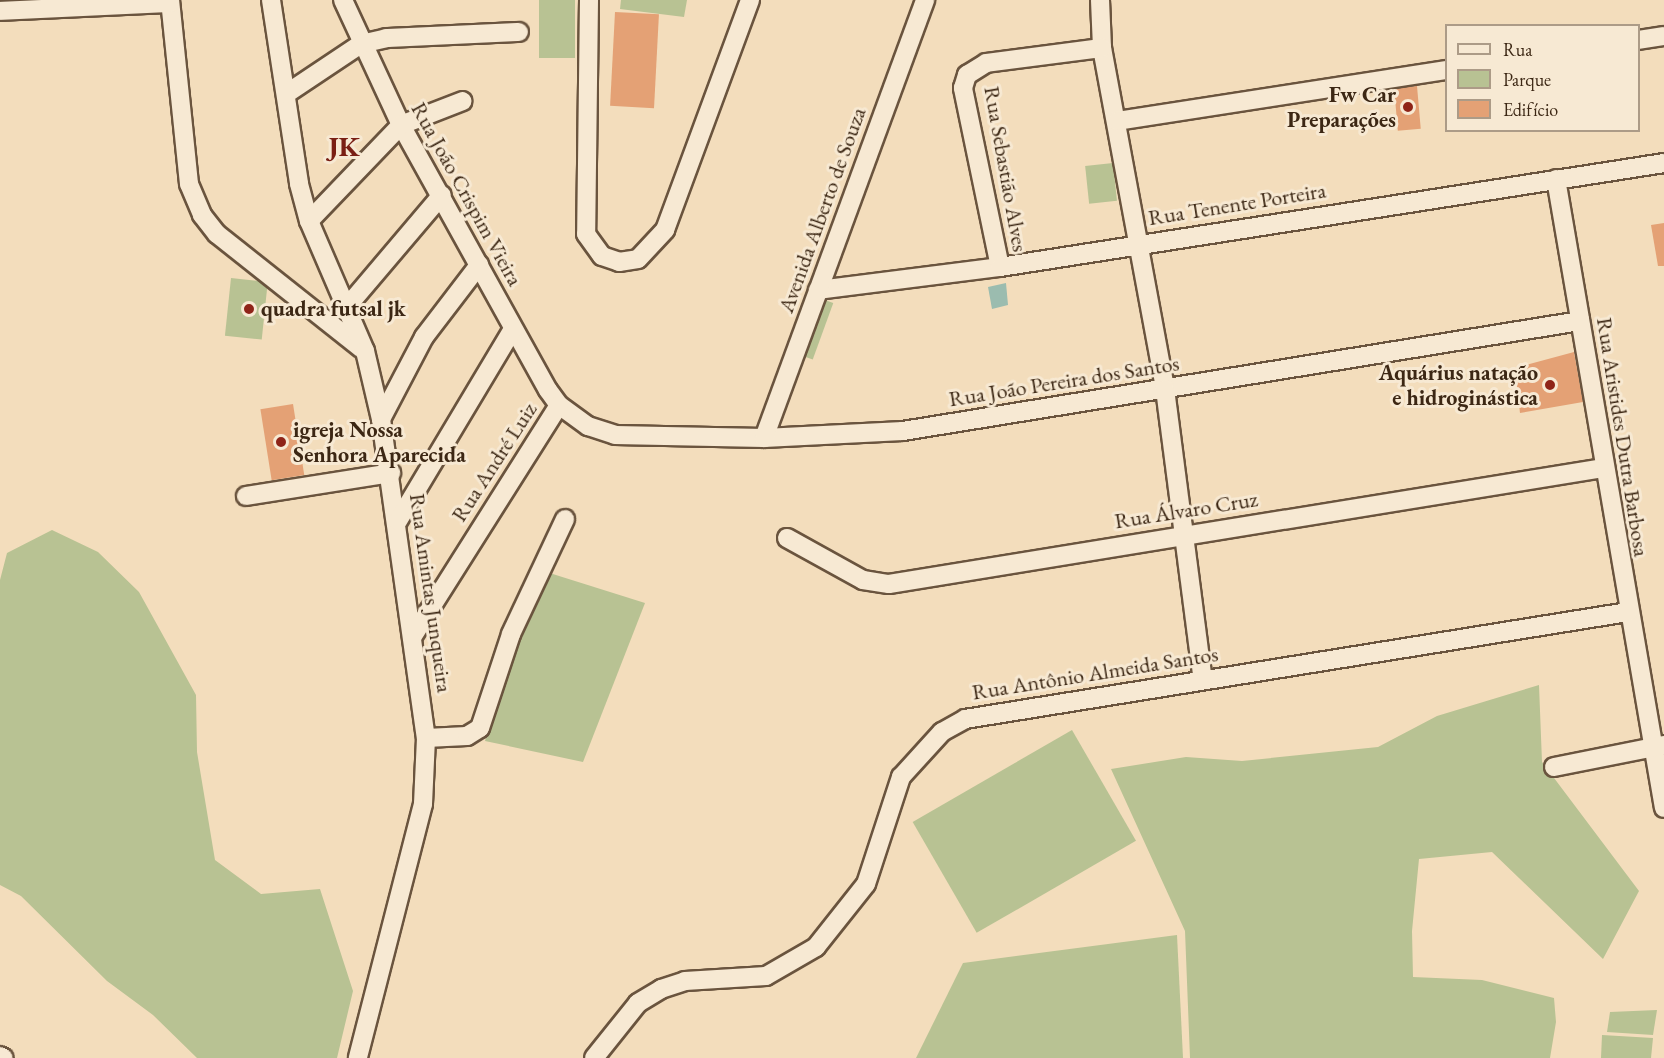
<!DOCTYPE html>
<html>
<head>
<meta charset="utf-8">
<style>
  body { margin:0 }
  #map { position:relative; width:1664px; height:1058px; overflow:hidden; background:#f3ddbc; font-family:"EB Garamond",serif }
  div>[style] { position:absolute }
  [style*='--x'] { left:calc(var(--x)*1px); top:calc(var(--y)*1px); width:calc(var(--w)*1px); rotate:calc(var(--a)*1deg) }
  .green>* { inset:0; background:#b8c293; transform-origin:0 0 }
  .water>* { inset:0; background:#9bbcaf }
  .building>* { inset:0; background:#e4a175; transform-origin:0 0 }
  .roads { filter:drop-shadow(2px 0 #6a543e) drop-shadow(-2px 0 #6a543e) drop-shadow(0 2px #6a543e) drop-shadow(0 -2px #6a543e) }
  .minor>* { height:18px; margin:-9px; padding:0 9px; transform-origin:9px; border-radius:9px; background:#f7e9d3 }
  .dots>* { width:16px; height:16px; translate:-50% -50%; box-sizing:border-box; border:3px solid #f7e9d3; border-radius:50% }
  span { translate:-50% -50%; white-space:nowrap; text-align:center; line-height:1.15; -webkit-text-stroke:6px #f7e9d3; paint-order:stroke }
  .poi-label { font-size:22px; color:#3c2714; font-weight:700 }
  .right { translate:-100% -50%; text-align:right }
  .left { translate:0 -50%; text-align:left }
  .street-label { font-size:22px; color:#3c2714 }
  .district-label { font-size:28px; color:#7a1f14; font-weight:700 }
  .legend { position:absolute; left:1445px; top:24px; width:195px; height:108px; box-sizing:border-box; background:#f7e9d3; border:2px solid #ac9b87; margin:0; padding:8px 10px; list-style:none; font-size:18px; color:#3c2714 }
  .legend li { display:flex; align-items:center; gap:12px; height:30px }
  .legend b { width:30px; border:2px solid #ac9b87 }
</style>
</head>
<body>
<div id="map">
  <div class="green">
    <i style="left:539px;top:0;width:36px;height:58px"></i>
    <i style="clip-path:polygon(621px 0,687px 0,684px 17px,620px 9px)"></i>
    <i style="left:1113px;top:163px;width:38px;height:28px;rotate:84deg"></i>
    <i style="left:231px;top:278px;width:37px;height:58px;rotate:6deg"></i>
    <i style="left:822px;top:299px;width:12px;height:60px;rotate:20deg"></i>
    <i style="clip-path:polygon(52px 530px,98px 552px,139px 592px,196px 695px,197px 752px,215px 860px,261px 894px,320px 889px,353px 991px,337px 1058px,197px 1058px,153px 1015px,107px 981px,21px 896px,0 885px,0 580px,7px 553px)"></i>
    <i style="clip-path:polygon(540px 570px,645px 603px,583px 762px,485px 741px)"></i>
    <i style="clip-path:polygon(1539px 685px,1542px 762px,1639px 891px,1603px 959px,1492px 852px,1419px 859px,1412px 931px,1413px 977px,1482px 980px,1554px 998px,1556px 1022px,1550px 1058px,1190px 1058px,1185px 931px,1111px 769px,1186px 757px,1242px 761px,1378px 747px,1437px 716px)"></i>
    <i style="left:1072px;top:730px;width:128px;height:184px;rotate:60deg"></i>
    <i style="clip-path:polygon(1177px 935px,1183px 1058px,916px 1058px,963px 963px)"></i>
    <i style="clip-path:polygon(1657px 1010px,1653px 1035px,1607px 1032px,1610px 1012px)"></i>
    <i style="clip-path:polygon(1602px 1035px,1653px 1038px,1651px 1058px,1601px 1058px)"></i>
  </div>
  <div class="water">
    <i style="clip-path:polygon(1006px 283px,1008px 305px,992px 309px,988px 287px)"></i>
  </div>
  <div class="building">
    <i style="left:615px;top:12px;width:44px;height:94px;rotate:3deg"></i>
    <i style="left:1417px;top:86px;width:43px;height:23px;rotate:85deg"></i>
    <i style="clip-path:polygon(1664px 223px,1664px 266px,1658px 266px,1651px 225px)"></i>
    <i style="clip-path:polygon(1574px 352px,1583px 402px,1520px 413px,1515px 368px)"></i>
    <i style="left:293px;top:404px;width:72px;height:33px;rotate:81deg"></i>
  </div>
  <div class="roads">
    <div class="minor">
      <i style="--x:170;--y:0;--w:185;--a:84.1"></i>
      <i style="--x:189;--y:184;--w:34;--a:67"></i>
      <i style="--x:202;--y:215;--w:24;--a:52"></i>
      <i style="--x:217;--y:234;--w:184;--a:38.4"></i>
      <i style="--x:271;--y:0;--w:186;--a:81.3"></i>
      <i style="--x:299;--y:184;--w:38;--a:75"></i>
      <i style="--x:309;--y:221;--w:142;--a:66.7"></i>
      <i style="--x:365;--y:351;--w:70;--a:76.8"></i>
      <i style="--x:381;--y:419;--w:322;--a:82"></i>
      <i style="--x:426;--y:738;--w:66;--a:92.6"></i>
      <i style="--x:423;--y:804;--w:262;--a:104.4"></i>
      <i style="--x:343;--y:0;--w:138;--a:65.1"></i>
      <i style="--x:401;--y:125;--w:303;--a:61"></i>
      <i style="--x:548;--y:390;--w:19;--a:54"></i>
      <i style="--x:559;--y:405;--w:36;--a:36"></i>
      <i style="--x:588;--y:426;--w:28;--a:18"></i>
      <i style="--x:615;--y:435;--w:149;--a:1.2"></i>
      <i style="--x:764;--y:438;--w:139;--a:-2.9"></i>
      <i style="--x:903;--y:431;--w:686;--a:-9.23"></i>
      <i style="--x:589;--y:0;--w:234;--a:90.7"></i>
      <i style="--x:586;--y:234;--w:27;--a:54"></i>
      <i style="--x:602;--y:256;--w:18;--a:19"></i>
      <i style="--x:619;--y:262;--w:19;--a:-9"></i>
      <i style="--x:638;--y:259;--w:40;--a:-47"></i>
      <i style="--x:665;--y:230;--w:245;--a:-69.7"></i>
      <i style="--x:1100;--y:0;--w:48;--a:87.6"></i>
      <i style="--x:1102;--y:48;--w:347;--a:79.5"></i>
      <i style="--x:1165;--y:389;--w:293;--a:82.6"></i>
      <i style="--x:0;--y:11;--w:170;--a:-2.7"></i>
      <i style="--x:1638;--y:40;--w:26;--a:-9"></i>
      <i style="--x:286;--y:94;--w:90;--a:-33.7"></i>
      <i style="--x:361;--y:44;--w:26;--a:-13"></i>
      <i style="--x:386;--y:38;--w:133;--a:-2.6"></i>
      <i style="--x:1117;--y:121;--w:333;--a:-8.8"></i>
      <i style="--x:1556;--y:179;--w:638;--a:80.26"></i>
      <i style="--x:309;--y:221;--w:133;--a:-46.2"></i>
      <i style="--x:401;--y:125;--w:66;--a:-21.2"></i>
      <i style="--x:1000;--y:267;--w:183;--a:-101.7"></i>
      <i style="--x:963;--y:88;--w:14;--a:-73"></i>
      <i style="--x:967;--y:75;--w:22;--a:-32"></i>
      <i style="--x:986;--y:63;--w:117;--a:-7.4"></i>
      <i style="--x:818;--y:290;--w:183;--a:-7.2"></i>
      <i style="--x:1000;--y:267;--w:672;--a:-8.9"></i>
      <i style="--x:346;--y:308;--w:148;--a:-49.7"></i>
      <i style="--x:381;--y:419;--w:93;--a:-62.3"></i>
      <i style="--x:424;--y:337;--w:91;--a:-52.6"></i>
      <i style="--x:764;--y:438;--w:467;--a:-69.8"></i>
      <i style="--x:246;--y:496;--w:147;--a:-9"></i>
      <i style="--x:398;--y:521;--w:224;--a:-59.1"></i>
      <i style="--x:787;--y:538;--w:87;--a:28.9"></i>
      <i style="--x:863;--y:580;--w:26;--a:9"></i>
      <i style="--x:889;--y:584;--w:723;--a:-9.23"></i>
      <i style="--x:413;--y:636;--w:273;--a:-57.7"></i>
      <i style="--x:426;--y:738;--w:41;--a:-2.8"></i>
      <i style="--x:467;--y:736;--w:15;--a:-32"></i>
      <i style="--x:480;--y:728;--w:99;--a:-71.7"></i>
      <i style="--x:511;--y:634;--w:127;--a:-64.8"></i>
      <i style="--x:1554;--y:767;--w:112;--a:-11.3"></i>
      <i style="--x:0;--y:1056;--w:4;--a:27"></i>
      <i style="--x:594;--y:1058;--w:70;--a:-51.3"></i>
      <i style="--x:638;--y:1003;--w:27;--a:-31"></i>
      <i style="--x:661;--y:989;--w:25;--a:-18"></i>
      <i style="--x:685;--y:981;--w:81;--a:-3.5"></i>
      <i style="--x:766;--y:976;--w:58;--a:-30.1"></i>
      <i style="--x:816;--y:947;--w:80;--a:-51.6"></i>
      <i style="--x:866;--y:884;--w:113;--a:-71.9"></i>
      <i style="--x:901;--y:777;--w:61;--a:-47.7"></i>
      <i style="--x:942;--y:732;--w:26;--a:-29"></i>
      <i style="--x:965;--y:719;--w:672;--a:-9.17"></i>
    </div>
  </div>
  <div class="dots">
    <i style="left:1408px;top:107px;background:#8f2418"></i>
    <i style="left:249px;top:309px;background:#8f2418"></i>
    <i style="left:1550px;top:385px;background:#8f2418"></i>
    <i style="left:281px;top:442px;background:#8f2418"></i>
  </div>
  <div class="poi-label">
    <span class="right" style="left:1396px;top:107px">Fw Car<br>Preparações</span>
    <span class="left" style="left:261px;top:309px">quadra futsal jk</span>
    <span class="right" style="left:1538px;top:385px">Aquárius natação<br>e hidroginástica</span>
    <span class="left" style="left:293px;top:442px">igreja Nossa<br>Senhora Aparecida</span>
  </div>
  <div class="street-label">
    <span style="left:1006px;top:169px;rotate:80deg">Rua Sebastião Alves</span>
    <span style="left:467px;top:194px;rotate:61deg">Rua João Crispim Vieira</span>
    <span style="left:1237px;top:204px;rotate:-9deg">Rua Tenente Porteira</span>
    <span style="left:822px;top:210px;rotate:-70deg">Avenida Alberto de Souza</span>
    <span style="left:1064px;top:381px;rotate:-9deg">Rua João Pereira dos Santos</span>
    <span style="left:1623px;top:437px;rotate:81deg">Rua Aristides Dutra Barbosa</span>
    <span style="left:494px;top:462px;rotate:-57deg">Rua André Luiz</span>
    <span style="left:1186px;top:510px;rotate:-9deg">Rua Álvaro Cruz</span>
    <span style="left:431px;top:593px;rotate:82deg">Rua Amintas Junqueira</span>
    <span style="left:1095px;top:673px;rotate:-9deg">Rua Antônio Almeida Santos</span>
  </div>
  <div class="district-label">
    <span style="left:344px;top:146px">JK</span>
  </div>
  <ul class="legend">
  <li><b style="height:8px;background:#f7e9d3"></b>Rua</li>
  <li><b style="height:16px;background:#b8c293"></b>Parque</li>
  <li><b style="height:16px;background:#e4a175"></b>Edifício</li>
  </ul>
</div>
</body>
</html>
